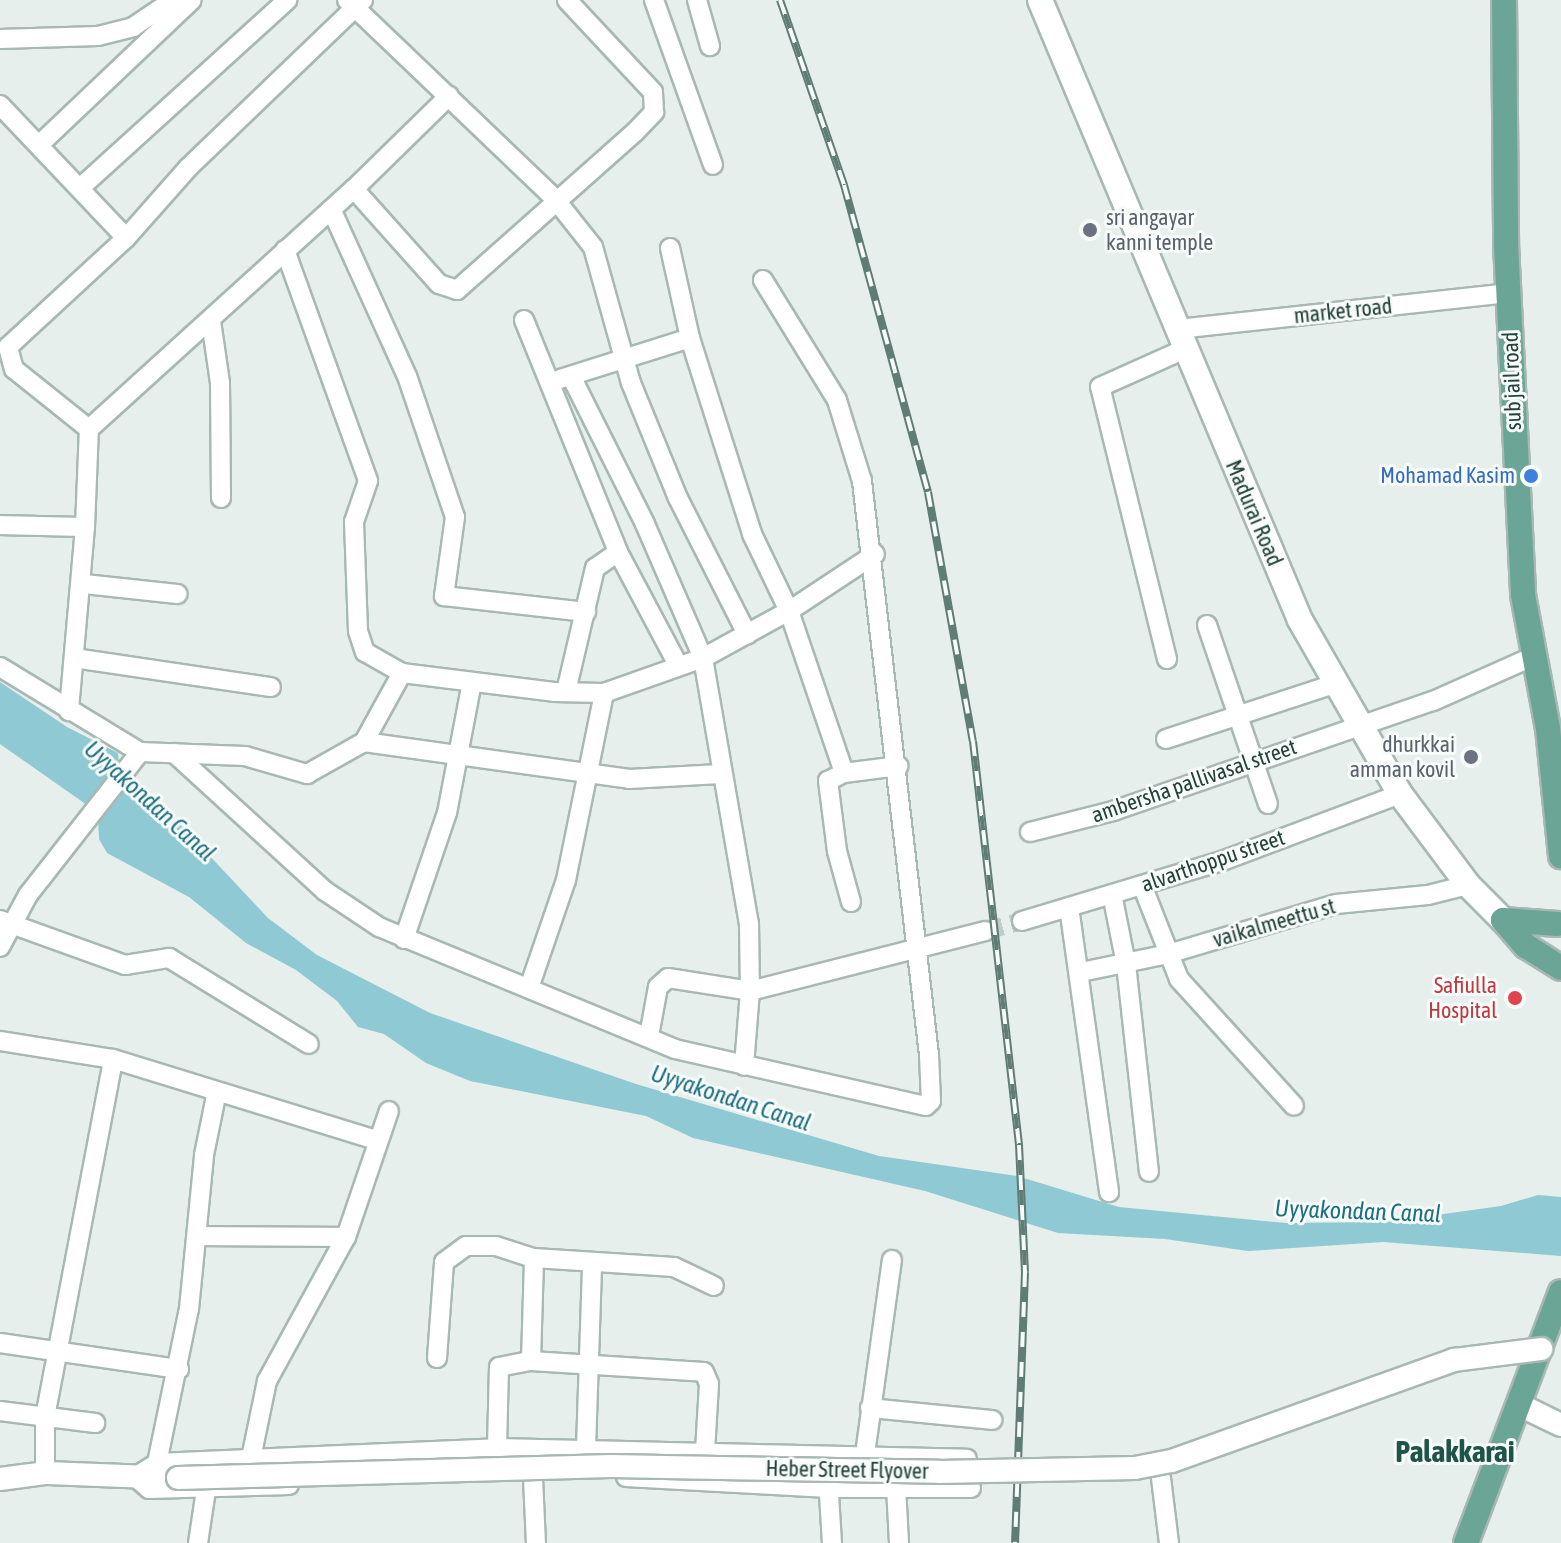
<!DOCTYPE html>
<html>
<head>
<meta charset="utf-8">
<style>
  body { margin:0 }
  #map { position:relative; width:1561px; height:1543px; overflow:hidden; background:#e6efeb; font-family:"Asap Condensed",sans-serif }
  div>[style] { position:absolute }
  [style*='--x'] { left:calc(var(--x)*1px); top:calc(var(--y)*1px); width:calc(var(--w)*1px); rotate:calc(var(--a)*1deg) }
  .water>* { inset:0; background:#8ec9d4 }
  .minor-tunnel>* { height:18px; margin-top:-9px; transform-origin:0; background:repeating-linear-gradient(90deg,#bfccc8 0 18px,transparent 0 27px) }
  .roads { filter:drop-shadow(2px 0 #a8b8b2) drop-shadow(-2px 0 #a8b8b2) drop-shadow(0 2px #a8b8b2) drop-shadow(0 -2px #a8b8b2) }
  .minor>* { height:18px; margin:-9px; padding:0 9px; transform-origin:9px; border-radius:9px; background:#fff }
  .tertiary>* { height:22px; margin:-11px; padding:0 11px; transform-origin:11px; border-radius:11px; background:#fff }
  .secondary>* { height:24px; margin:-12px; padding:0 12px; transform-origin:12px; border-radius:12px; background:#fff }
  .primary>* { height:24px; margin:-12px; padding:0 12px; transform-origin:12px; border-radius:12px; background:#6aa596 }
  .rail>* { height:8px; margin-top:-4px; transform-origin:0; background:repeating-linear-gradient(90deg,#f7fbf9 0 15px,#5f7d75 0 30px); box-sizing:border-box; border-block:2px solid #5f7d75 }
  .bridges { filter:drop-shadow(2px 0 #a8b8b2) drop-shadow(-2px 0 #a8b8b2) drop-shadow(0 2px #a8b8b2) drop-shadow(0 -2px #a8b8b2) }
  .tertiary-bridge>* { height:22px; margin:-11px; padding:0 11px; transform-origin:11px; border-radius:11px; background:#fff }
  .dots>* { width:22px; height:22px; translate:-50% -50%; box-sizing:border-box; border:4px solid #f7fbf9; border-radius:50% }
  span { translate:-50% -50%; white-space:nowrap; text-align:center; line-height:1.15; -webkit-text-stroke:6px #f7fbf9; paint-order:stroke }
  .worship-label { font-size:22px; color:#5b616d }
  .left { translate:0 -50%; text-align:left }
  .right { translate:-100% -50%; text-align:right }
  .street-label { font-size:22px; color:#24423a }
  .shop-label { font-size:22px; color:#366cbe }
  .health-label { font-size:22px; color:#be3a42 }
  .water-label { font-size:24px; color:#1c6f80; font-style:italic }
  .district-label { font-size:30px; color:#1f5548; font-weight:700 }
</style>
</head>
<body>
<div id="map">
  <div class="water">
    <i style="clip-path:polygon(0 682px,67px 727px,118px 753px,120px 774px,161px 804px,268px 918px,317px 955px,430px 1013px,636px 1084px,879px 1156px,1017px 1176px,1119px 1207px,1286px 1223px,1386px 1222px,1501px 1206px,1538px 1195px,1561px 1197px,1561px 1256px,1383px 1242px,1248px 1251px,1165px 1239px,1058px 1233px,925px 1191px,693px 1138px,646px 1116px,470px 1081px,426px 1063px,384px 1034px,358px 1027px,337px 1001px,296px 970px,246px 943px,189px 897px,107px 853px,99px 839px,98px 817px,87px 805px,0 744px)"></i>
  </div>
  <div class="minor-tunnel">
    <i style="--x:985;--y:931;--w:38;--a:-15"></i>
  </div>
  <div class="roads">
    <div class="minor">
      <i style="--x:347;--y:0;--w:288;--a:43.7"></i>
      <i style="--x:555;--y:199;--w:61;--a:51.6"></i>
      <i style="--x:593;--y:247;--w:141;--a:74.4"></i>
      <i style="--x:631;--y:383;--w:124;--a:67.8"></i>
      <i style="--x:678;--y:498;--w:153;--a:63.1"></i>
      <i style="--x:363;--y:0;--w:243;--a:136.2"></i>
      <i style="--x:188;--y:168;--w:94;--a:131.5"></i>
      <i style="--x:126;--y:238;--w:161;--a:137.3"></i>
      <i style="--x:8;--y:347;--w:23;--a:75"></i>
      <i style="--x:14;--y:369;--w:96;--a:38.7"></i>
      <i style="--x:89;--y:429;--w:358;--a:-42.2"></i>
      <i style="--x:354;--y:189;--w:127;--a:48.2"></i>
      <i style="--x:439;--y:284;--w:19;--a:18"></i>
      <i style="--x:457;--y:290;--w:238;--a:-41.6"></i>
      <i style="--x:635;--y:132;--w:28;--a:-46"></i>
      <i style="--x:654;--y:112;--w:20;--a:-93"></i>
      <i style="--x:653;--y:92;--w:126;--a:-133.1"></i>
      <i style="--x:654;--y:0;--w:175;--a:70.3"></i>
      <i style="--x:697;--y:0;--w:48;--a:74.2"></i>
      <i style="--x:0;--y:39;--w:98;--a:-1.8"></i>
      <i style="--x:98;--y:36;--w:36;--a:-14"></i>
      <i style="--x:133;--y:27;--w:48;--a:-34"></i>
      <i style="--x:0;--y:105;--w:183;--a:46.5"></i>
      <i style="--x:40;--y:144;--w:209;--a:-43.5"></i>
      <i style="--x:80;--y:188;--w:280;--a:-42.2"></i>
      <i style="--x:354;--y:189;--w:133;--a:-44.4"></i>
      <i style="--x:332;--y:211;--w:181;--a:65.6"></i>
      <i style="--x:407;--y:376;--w:149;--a:71.2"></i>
      <i style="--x:455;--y:517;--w:80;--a:97.9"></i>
      <i style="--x:444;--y:596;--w:143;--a:6.4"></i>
      <i style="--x:670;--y:248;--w:92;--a:77.5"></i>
      <i style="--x:690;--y:338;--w:206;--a:72.4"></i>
      <i style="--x:752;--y:534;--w:85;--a:64.3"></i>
      <i style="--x:789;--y:611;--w:171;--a:71.2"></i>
      <i style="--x:285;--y:250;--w:245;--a:70.2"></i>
      <i style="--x:368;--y:481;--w:43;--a:108.9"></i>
      <i style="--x:354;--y:522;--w:109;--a:87.9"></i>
      <i style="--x:358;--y:631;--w:22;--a:72"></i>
      <i style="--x:365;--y:652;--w:43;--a:29.6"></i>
      <i style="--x:524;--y:320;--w:250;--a:67.9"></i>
      <i style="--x:618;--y:552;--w:28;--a:145"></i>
      <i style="--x:595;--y:568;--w:127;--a:103.2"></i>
      <i style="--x:211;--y:321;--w:63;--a:81.7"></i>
      <i style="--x:220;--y:383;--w:115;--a:89.5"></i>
      <i style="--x:1178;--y:329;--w:332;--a:-6.2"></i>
      <i style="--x:571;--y:376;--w:165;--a:63.4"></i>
      <i style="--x:645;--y:524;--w:146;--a:66.6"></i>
      <i style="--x:703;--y:658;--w:269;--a:80.2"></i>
      <i style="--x:749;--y:923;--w:68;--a:89.2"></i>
      <i style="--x:750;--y:991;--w:243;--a:-14.3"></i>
      <i style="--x:560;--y:379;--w:136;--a:-17.5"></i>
      <i style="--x:0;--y:525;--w:85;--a:1.3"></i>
      <i style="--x:85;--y:527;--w:185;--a:95"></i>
      <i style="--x:85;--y:527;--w:98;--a:-87.7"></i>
      <i style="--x:618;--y:552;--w:128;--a:62"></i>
      <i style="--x:84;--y:584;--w:94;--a:6.1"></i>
      <i style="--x:1207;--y:625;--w:189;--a:71.2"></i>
      <i style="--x:74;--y:658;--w:199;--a:8.4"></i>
      <i style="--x:1167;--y:659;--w:280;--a:-103.8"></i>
      <i style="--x:1100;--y:387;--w:93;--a:-24.1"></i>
      <i style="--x:0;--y:667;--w:164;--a:31.3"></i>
      <i style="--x:140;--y:752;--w:105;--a:2.2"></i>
      <i style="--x:245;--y:756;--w:65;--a:16.2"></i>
      <i style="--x:307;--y:774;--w:65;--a:-29.3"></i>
      <i style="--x:364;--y:742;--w:79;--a:-61.2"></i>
      <i style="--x:402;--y:673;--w:153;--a:7.1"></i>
      <i style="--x:554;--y:692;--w:50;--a:1.1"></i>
      <i style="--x:604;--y:693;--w:105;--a:-19.5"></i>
      <i style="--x:703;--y:658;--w:98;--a:-28.7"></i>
      <i style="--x:789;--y:611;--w:103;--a:-33.5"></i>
      <i style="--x:1166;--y:739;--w:177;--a:-18.1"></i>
      <i style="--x:364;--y:742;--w:268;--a:7.9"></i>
      <i style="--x:629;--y:779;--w:91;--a:-3.1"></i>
      <i style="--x:174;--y:753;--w:205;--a:42.4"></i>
      <i style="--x:325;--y:891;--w:65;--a:33.7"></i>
      <i style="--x:379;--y:927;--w:320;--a:22.4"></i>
      <i style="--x:675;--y:1049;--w:257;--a:12.8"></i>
      <i style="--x:926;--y:1106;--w:7;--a:-45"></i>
      <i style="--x:931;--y:1101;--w:46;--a:-92.5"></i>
      <i style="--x:929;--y:1055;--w:578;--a:-96.66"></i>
      <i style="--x:862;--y:481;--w:85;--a:-107.2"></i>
      <i style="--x:837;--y:400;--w:141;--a:-121.7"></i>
      <i style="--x:1030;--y:832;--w:86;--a:-14.2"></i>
      <i style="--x:1113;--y:811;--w:338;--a:-19"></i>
      <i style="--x:1433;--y:701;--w:111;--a:-24"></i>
      <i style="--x:1142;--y:885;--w:101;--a:68.5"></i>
      <i style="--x:1179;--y:979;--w:171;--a:47.8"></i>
      <i style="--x:1112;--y:894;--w:71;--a:78.7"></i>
      <i style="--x:1126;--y:964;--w:209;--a:83.7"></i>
      <i style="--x:851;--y:902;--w:53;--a:-105.4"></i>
      <i style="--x:837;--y:851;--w:71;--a:-97.3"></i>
      <i style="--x:828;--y:781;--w:18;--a:-27"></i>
      <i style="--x:844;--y:773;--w:55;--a:-7.3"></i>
      <i style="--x:1069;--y:907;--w:288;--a:82"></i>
      <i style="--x:0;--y:920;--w:133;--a:19.8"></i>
      <i style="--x:125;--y:965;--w:45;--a:-9"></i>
      <i style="--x:169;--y:958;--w:164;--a:31.6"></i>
      <i style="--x:1022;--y:921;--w:209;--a:-16.7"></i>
      <i style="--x:1222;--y:861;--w:190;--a:-20.6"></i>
      <i style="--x:404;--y:939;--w:133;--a:-71.2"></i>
      <i style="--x:447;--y:813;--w:133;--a:-79.2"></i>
      <i style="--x:0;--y:947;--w:59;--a:-61.7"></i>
      <i style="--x:28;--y:895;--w:182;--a:-51.9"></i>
      <i style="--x:1081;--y:972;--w:89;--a:-11.7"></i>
      <i style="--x:1168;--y:954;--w:175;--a:-16.6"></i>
      <i style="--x:1336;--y:904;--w:92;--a:-5.6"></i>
      <i style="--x:1428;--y:895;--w:41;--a:-14"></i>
      <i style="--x:529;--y:988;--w:114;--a:-71.1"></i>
      <i style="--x:566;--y:880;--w:191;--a:-78.5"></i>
      <i style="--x:649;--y:1036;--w:50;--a:-79.6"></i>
      <i style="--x:658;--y:987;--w:13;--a:-42"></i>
      <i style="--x:668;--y:978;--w:83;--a:9"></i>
      <i style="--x:750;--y:991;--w:75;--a:94.6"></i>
      <i style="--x:0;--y:1041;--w:114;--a:9.1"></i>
      <i style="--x:113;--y:1059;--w:276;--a:17.1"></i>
      <i style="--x:199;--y:1236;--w:147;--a:0.4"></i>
      <i style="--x:0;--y:1343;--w:181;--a:8.3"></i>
      <i style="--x:437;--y:1358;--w:96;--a:-85.8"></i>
      <i style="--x:444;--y:1262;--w:27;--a:-36"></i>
      <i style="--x:466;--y:1246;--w:30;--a:0"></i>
      <i style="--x:496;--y:1246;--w:40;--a:18"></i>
      <i style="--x:531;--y:1361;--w:103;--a:-88.3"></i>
      <i style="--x:534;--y:1258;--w:140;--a:3.7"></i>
      <i style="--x:674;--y:1267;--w:44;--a:25.4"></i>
      <i style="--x:870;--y:1408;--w:123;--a:5.6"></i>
      <i style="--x:0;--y:1411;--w:96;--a:7.2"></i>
      <i style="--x:497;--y:1448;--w:81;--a:-88.6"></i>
      <i style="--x:499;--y:1367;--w:33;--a:-11"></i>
      <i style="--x:531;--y:1361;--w:173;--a:3.6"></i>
      <i style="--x:704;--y:1372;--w:13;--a:67"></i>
      <i style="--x:709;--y:1384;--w:67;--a:93.4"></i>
      <i style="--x:586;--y:1448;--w:184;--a:-88.1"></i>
      <i style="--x:865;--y:1454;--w:196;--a:-82.1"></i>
      <i style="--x:157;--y:1463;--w:157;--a:-78.3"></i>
      <i style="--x:189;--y:1309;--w:155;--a:-84.4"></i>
      <i style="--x:204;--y:1155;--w:65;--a:-78.5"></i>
      <i style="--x:250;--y:1463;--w:84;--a:-78.3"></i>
      <i style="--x:267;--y:1381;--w:164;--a:-61.3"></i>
      <i style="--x:346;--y:1237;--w:133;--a:-71.2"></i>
      <i style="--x:45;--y:1473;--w:56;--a:-90"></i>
      <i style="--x:45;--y:1417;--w:364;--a:-79.2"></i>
      <i style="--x:626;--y:1477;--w:203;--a:3.1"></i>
      <i style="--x:829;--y:1488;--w:142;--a:0"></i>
      <i style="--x:533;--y:1478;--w:65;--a:87.4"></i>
      <i style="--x:828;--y:1478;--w:65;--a:86.5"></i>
      <i style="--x:1161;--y:1478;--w:65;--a:83"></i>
      <i style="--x:289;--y:1485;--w:140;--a:178.4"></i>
      <i style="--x:149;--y:1489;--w:18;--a:-139"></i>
      <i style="--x:135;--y:1477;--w:26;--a:-32"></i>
      <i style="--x:157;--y:1463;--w:340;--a:-2.5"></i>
      <i style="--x:497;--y:1448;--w:470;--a:1.3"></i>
      <i style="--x:896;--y:1487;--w:56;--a:86.9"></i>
      <i style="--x:198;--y:1543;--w:54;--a:-81.4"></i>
    </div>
    <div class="tertiary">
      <i style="--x:1530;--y:1410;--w:34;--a:26"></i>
      <i style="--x:0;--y:1479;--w:45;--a:-7.6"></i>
      <i style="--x:45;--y:1473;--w:133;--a:2.2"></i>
    </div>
    <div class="secondary">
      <i style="--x:1040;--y:0;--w:672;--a:67.25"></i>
      <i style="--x:1300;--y:620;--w:201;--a:60.1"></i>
      <i style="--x:1400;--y:794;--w:114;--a:53.2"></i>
      <i style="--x:1468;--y:885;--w:49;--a:45"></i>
    </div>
    <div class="primary">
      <i style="--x:1504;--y:0;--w:244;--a:89.5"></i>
      <i style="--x:1506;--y:244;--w:351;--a:87.2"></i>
      <i style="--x:1523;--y:595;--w:135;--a:79.4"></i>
      <i style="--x:1548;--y:728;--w:129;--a:84.2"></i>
      <i style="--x:1503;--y:920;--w:35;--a:49"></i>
      <i style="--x:1526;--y:946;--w:41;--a:32.2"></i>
      <i style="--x:1503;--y:920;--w:55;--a:4.2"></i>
      <i style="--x:1466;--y:1543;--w:268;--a:-69.3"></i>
    </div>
  </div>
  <div class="rail">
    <i style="--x:780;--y:0;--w:196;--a:70.9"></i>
    <i style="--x:844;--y:185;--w:318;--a:74.7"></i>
    <i style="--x:928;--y:492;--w:253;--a:79.8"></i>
    <i style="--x:973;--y:741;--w:407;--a:83.5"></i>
    <i style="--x:1019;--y:1145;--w:127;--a:87.3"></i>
    <i style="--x:1025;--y:1272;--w:271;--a:92.1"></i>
  </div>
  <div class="bridges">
    <div class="tertiary-bridge">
      <i style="--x:178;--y:1478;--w:433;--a:-1.6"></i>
      <i style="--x:611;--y:1466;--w:328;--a:1"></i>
      <i style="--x:939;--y:1472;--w:196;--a:-1.2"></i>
      <i style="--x:1135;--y:1468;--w:38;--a:-11"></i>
      <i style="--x:1172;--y:1461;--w:300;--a:-19.7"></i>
      <i style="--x:1454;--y:1360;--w:88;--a:-7.2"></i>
    </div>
  </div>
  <div class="dots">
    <i style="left:1090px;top:230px;background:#6b7280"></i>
    <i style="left:1531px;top:476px;background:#3f7fe0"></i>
    <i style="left:1471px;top:757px;background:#6b7280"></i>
    <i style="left:1515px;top:998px;background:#e0444e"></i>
  </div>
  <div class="worship-label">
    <span class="left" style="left:1106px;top:230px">sri angayar<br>kanni temple</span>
    <span class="right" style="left:1455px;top:757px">dhurkkai<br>amman kovil</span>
  </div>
  <div class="street-label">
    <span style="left:1343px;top:311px;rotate:-6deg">market road</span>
    <span style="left:1512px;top:381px;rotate:-92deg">sub jail road</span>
    <span style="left:1254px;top:513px;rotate:67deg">Madurai Road</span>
    <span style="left:1194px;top:781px;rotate:-19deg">ambersha pallivasal street</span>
    <span style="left:1213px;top:861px;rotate:-19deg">alvarthoppu street</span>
    <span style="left:1274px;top:923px;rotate:-16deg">vaikalmeettu st</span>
    <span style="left:847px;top:1470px;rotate:1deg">Heber Street Flyover</span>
  </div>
  <div class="shop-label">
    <span class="right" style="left:1515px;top:476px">Mohamad Kasim</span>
  </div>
  <div class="health-label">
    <span class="right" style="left:1497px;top:998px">Safiulla<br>Hospital</span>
  </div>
  <div class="water-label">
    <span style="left:150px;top:801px;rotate:42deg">Uyyakondan Canal</span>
    <span style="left:731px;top:1098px;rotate:18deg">Uyyakondan Canal</span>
    <span style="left:1358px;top:1211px;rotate:2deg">Uyyakondan Canal</span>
  </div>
  <div class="district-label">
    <span style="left:1455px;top:1451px">Palakkarai</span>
  </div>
</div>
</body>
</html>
